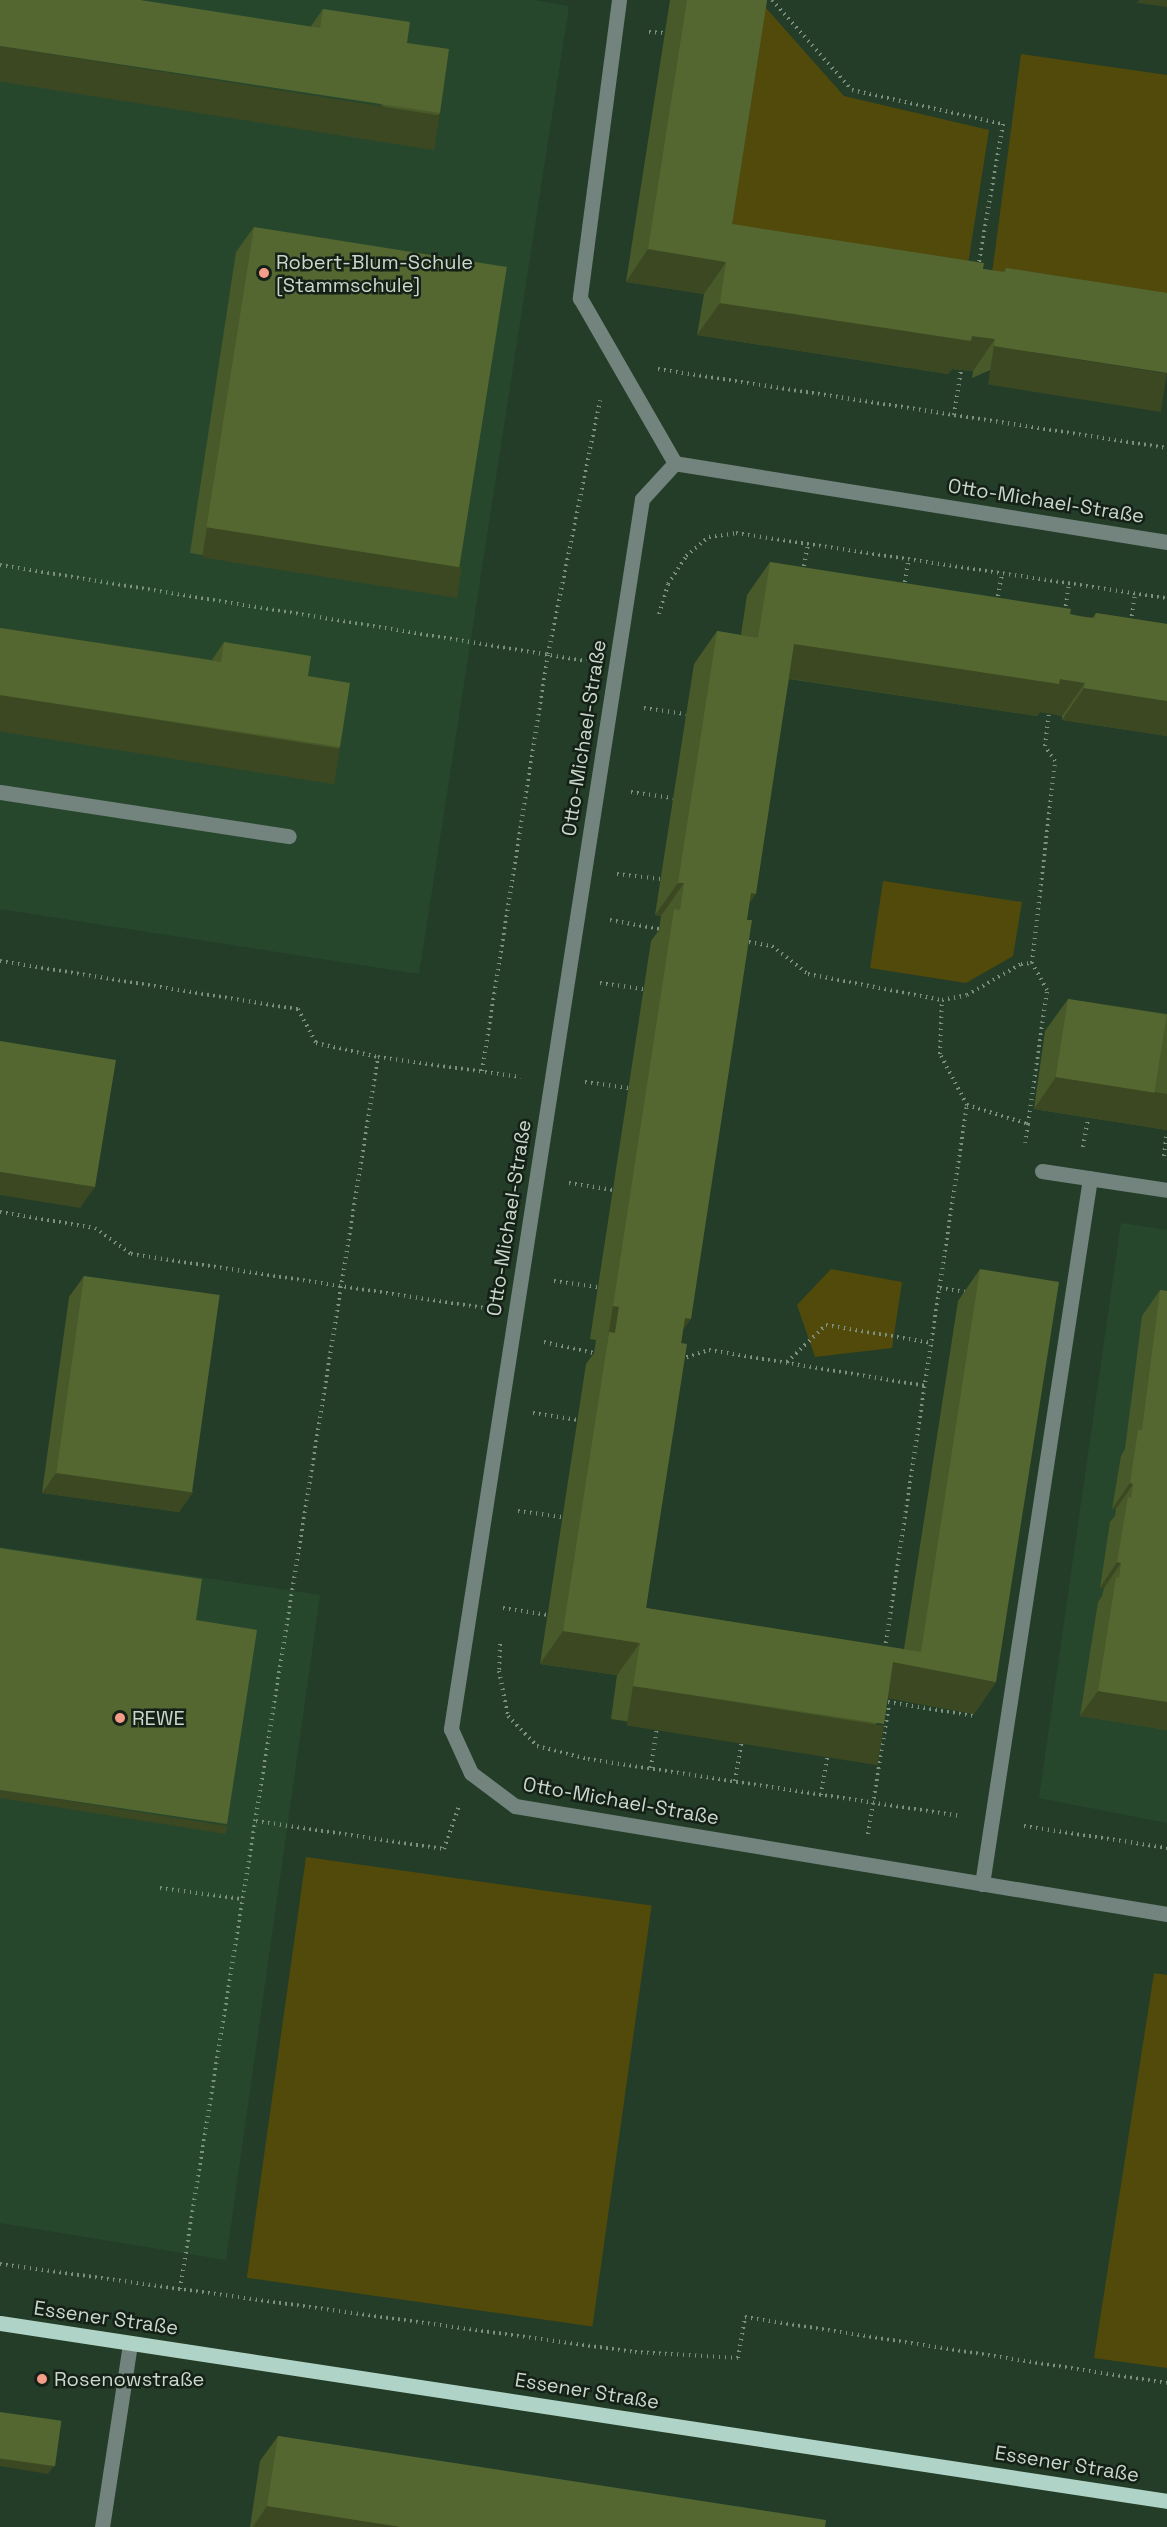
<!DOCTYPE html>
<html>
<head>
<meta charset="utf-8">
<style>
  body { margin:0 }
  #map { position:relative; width:1167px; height:2527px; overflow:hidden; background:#243d28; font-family:"Space Grotesk",sans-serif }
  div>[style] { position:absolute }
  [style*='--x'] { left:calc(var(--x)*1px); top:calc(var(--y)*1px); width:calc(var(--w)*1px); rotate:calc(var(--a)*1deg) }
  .built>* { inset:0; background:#27472d }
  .green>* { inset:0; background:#514a0b; transform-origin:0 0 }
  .path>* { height:4px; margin-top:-2px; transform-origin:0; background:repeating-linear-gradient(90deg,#7c907f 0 1.5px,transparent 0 6px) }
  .minor>* { height:15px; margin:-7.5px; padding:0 7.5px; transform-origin:7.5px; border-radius:7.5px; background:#73847e }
  .major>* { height:15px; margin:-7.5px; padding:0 7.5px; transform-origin:7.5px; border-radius:7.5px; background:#afd3c6 }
  .wall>* { inset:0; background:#48592a }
  .shaded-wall>* { inset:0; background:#3b4822; transform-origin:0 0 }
  .building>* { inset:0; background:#546731; transform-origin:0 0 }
  .dots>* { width:16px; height:16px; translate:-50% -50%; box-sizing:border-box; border:3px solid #152117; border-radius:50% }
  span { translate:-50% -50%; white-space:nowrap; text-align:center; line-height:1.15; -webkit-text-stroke:5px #152117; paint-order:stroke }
  .poi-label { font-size:20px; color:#c9d8cb }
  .left { translate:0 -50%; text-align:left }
  .street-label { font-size:20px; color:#c9d8cb }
</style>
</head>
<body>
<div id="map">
  <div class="built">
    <i style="clip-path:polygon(0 0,534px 0,569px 6px,419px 974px,0 909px)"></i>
    <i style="clip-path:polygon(1121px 1223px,1167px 1230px,1167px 1823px,1039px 1798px)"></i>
    <i style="clip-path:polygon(0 1547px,320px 1595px,226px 2260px,0 2223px)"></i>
  </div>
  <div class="green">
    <i style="clip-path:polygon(759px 0,844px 96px,989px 130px,966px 277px,712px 239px)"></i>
    <i style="clip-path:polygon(1021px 54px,1167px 75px,1167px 307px,991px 281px)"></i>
    <i style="clip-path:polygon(883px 881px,1022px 902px,1013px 956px,966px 983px,870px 968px)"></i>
    <i style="clip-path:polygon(831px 1269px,902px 1282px,892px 1348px,815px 1357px,797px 1305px)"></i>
    <i style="left:306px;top:1857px;width:349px;height:425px;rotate:8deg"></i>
    <i style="clip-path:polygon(1154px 1973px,1167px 1975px,1167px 2368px,1094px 2358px)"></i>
  </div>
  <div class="path">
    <i style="--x:772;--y:0;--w:120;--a:48.4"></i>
    <i style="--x:852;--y:90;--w:155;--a:12.7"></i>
    <i style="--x:1003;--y:124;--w:145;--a:99.9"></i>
    <i style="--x:649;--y:32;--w:15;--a:4"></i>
    <i style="--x:658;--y:369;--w:515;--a:8.82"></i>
    <i style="--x:954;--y:415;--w:46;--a:-81.2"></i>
    <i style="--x:0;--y:565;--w:594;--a:9.3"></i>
    <i style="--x:803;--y:572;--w:29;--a:-80"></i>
    <i style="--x:904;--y:588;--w:30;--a:-81"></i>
    <i style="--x:997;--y:602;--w:29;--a:-80"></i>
    <i style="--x:1065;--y:612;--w:29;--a:-82"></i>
    <i style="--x:659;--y:614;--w:31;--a:-73"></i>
    <i style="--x:668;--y:584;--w:33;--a:-57"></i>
    <i style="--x:686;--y:556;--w:30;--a:-40"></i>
    <i style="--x:709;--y:537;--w:27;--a:-8"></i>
    <i style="--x:736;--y:533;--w:436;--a:8.6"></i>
    <i style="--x:1131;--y:622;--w:29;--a:-82"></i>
    <i style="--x:644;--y:708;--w:42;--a:8.1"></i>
    <i style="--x:631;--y:792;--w:42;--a:8.1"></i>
    <i style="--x:617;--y:874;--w:44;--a:6.5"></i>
    <i style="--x:610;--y:920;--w:50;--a:10.4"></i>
    <i style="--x:743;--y:941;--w:29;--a:10"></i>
    <i style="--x:772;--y:946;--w:46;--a:37.9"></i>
    <i style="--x:808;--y:974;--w:136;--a:11"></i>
    <i style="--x:942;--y:1000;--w:25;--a:-11"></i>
    <i style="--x:967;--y:995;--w:62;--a:-29.9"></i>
    <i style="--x:1021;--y:964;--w:11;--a:-5"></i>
    <i style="--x:1032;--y:963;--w:203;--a:-83.5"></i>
    <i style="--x:1055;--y:761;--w:18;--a:-124"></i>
    <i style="--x:1045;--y:746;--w:38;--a:-83"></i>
    <i style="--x:0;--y:961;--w:302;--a:9.2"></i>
    <i style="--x:298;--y:1009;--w:38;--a:62"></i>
    <i style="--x:316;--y:1043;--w:64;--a:12.7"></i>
    <i style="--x:600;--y:983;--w:44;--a:7.8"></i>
    <i style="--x:482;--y:1071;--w:422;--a:-81"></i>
    <i style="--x:548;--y:654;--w:259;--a:-78.4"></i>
    <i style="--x:585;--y:1082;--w:44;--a:7.8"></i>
    <i style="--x:967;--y:1105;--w:64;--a:17.3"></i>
    <i style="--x:1028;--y:1124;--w:19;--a:99"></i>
    <i style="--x:1028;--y:1124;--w:135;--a:-81.9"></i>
    <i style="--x:1047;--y:990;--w:31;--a:-119"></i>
    <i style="--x:1083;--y:1147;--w:29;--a:-80"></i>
    <i style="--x:1164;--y:1156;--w:23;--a:-83"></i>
    <i style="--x:569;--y:1183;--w:45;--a:9"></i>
    <i style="--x:0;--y:1212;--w:96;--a:9.6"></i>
    <i style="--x:95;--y:1228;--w:44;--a:35.8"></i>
    <i style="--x:131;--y:1254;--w:356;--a:8.7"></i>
    <i style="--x:554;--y:1281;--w:44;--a:7.8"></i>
    <i style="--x:940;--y:1288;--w:26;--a:9"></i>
    <i style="--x:544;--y:1342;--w:51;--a:12.4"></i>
    <i style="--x:681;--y:1359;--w:29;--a:-18"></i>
    <i style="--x:709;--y:1350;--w:220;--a:9.4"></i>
    <i style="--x:787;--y:1362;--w:54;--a:-43.5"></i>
    <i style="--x:826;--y:1325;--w:108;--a:9.6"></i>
    <i style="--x:533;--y:1413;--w:46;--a:8.8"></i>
    <i style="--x:518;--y:1511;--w:45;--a:7.6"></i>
    <i style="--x:503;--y:1608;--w:46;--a:8.8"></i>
    <i style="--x:500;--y:1644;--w:27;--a:92"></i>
    <i style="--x:499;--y:1671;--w:46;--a:78.7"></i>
    <i style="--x:508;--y:1716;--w:42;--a:46"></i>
    <i style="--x:537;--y:1746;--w:53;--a:14.3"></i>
    <i style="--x:588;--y:1759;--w:377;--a:8.7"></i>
    <i style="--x:885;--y:1649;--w:550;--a:-81.43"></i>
    <i style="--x:967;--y:1105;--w:58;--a:-117.9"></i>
    <i style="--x:940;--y:1054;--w:54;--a:-87.9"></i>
    <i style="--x:888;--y:1702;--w:88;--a:9.1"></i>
    <i style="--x:651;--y:1768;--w:42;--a:-81.9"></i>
    <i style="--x:735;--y:1781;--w:43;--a:-80.5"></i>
    <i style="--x:821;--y:1795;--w:44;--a:-80.8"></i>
    <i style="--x:256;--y:1821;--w:190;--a:8.5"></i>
    <i style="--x:444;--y:1849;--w:46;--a:-70.8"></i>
    <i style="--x:1024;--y:1826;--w:145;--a:8.7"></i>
    <i style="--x:868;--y:1834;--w:132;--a:-80.8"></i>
    <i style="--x:160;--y:1888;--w:83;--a:7.6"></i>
    <i style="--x:0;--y:2264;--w:641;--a:7.89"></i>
    <i style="--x:635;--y:2352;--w:103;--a:3.3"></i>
    <i style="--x:738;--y:2358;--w:42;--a:-80.3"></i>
    <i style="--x:745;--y:2317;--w:427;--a:8.9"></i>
    <i style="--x:180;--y:2289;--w:1248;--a:-80.87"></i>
    <i style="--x:378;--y:1057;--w:144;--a:8"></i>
  </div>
  <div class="minor">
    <i style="--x:619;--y:0;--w:301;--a:97.5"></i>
    <i style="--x:580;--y:298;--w:190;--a:60.1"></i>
    <i style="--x:1167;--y:542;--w:498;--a:-170.9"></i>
    <i style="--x:675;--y:463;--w:49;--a:132.5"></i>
    <i style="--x:642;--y:499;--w:1245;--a:98.83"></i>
    <i style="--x:451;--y:1729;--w:48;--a:65.6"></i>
    <i style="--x:471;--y:1773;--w:55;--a:36.9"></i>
    <i style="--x:515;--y:1806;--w:661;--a:9.41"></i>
    <i style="--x:0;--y:792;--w:292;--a:8.7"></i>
    <i style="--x:1042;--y:1171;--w:126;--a:8.6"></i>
    <i style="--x:982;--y:1884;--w:714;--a:-81.3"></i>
    <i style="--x:102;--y:2527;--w:186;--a:-81.3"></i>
  </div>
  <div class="major">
    <i style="--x:0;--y:2323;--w:1180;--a:8.67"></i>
  </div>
  <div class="wall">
    <i style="clip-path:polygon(670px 0,767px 0,732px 224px,983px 269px,1003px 272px,1006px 268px,1167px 293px,972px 378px,973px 371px,952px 369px,948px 374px,697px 335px,704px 294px,626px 282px)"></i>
    <i style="clip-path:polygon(323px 9px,407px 43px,440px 113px,417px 145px,311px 26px)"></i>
    <i style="clip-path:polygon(254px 227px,444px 592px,190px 553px,236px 252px)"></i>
    <i style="clip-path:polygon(770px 562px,1092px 618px,1096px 613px,1167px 624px,1167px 736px,1062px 720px,1062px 716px,1050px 713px,1040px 712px,1037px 716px,789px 679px,749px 903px,683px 1330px,646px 1608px,904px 1649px,958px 1301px,980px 1269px,996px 1682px,974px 1714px,888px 1698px,861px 1757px,611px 1719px,617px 1675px,540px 1664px,586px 1364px,594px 1353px,596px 1340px,590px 1339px,651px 941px,659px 930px,661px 916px,655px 915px,694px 664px,717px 631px,741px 635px,747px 595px)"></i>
    <i style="clip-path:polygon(0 628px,212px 660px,224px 642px,308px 676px,340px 747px,318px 779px,0 731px)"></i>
    <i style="clip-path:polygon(1068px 999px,1167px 1014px,1167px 1130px,1034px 1109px,1045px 1031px)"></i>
    <i style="clip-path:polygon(84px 1276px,193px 1492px,179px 1512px,42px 1493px,69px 1297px)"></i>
    <i style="clip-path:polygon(1160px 1290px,1167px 1291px,1167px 1730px,1080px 1716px,1098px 1602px,1102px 1596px,1104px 1588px,1100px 1588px,1110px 1522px,1115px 1516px,1116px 1509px,1112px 1509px,1121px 1456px,1125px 1449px,1142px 1316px)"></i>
    <i style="clip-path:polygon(278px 2436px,825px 2527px,250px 2527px,260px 2461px)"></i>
  </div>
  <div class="shaded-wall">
    <i style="clip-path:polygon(1139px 0,1167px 0,1167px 7px,1137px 3px)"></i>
    <i style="left:0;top:46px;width:445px;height:35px;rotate:9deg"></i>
    <i style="clip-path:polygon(648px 249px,726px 262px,704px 294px,626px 282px)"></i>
    <i style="clip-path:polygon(720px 303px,972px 336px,995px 339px,973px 371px,952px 369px,948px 374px,697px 335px)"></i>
    <i style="left:994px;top:346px;width:175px;height:39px;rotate:9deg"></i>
    <i style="left:207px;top:527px;width:258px;height:31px;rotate:9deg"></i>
    <i style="clip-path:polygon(794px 644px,1073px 681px,1085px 683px,1062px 716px,1040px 712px,1037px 716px,772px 676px)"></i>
    <i style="clip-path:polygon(1084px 688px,1167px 701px,1167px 736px,1062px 720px)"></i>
    <i style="left:0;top:695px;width:344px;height:36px;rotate:9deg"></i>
    <i style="clip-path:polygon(678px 883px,684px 883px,661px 916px,655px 915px)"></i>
    <i style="clip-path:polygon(751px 893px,756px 894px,733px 926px)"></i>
    <i style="clip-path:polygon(1056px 1077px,1167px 1094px,1167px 1130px,1034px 1109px)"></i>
    <i style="clip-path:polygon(0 1172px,95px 1187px,80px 1208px,0 1195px)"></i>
    <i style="left:613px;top:1306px;width:6px;height:40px;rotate:9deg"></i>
    <i style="clip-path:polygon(685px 1318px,691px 1319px,668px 1351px)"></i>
    <i style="clip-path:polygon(56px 1473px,193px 1492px,179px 1512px,42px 1493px)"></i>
    <i style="clip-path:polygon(1130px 1483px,1133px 1484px,1116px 1509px,1112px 1509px)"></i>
    <i style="clip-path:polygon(1117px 1562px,1121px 1563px,1104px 1588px,1100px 1588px)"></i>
    <i style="clip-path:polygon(563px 1631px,640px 1643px,617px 1675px,540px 1664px)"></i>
    <i style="clip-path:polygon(893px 1662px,996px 1682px,974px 1714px,871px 1695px)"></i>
    <i style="left:633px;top:1686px;width:254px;height:40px;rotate:9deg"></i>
    <i style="clip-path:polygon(1098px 1691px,1167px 1702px,1167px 1730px,1080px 1716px)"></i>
    <i style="left:0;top:1790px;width:230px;height:8px;rotate:9deg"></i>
    <i style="clip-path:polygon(0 2458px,54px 2466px,48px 2474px,0 2466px)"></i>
    <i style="clip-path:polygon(267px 2506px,401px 2527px,253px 2527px)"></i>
  </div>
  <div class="building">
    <i style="clip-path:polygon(0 0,140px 0,320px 28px,323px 9px,410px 22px,407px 43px,449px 49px,440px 113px,0 46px)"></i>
    <i style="clip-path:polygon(687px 0,767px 0,732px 224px,984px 263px,983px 269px,1005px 272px,1006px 268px,1167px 293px,1167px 373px,994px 346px,995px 339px,972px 336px,971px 341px,720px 303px,726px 262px,648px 249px)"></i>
    <i style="left:254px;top:227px;width:256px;height:304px;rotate:9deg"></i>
    <i style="clip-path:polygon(770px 562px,1071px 609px,1070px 614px,1082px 617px,1095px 618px,1096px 613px,1167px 624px,1167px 701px,1084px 688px,1085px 683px,1073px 681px,1060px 679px,1059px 684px,794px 644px,756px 894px,751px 893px,747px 920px,752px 920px,691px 1319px,685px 1318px,681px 1343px,687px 1344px,646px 1608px,921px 1652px,980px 1269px,1059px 1282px,996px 1682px,893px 1662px,884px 1724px,633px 1686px,640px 1643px,563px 1631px,609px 1332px,615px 1333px,619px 1307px,613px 1306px,674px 909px,680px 910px,684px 883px,678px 883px,717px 631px,758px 638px)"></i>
    <i style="clip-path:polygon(0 628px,221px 662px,224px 642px,311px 656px,308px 676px,350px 683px,340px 747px,0 695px)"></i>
    <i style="left:1068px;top:999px;width:100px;height:79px;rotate:9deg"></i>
    <i style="clip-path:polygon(0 1041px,116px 1060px,95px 1187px,0 1172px)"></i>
    <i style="left:84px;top:1276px;width:137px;height:199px;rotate:8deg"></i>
    <i style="clip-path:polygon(1160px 1290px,1167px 1291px,1167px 1702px,1098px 1691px,1116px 1577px,1119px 1578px,1121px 1563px,1117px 1562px,1128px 1497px,1131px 1498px,1133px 1484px,1130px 1483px,1138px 1430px,1142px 1430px)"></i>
    <i style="clip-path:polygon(0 1548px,202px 1579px,196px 1620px,257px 1630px,227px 1824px,0 1790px)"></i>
    <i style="left:0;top:2412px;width:62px;height:46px;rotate:8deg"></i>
    <i style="clip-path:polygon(278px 2436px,826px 2520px,825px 2527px,401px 2527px,267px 2506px)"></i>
  </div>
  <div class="dots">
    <i style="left:264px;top:273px;background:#f49e89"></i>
    <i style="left:120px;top:1718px;background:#f49e89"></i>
    <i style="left:42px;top:2379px;background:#f49e89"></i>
  </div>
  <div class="poi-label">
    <span class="left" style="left:276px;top:274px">Robert-Blum-Schule<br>[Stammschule]</span>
    <span class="left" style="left:132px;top:1718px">REWE</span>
    <span class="left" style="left:54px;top:2379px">Rosenowstraße</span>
  </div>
  <div class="street-label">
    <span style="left:1046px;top:501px;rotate:9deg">Otto-Michael-Straße</span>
    <span style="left:584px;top:738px;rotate:-81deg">Otto-Michael-Straße</span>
    <span style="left:509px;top:1218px;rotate:-81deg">Otto-Michael-Straße</span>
    <span style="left:621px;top:1801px;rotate:10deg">Otto-Michael-Straße</span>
    <span style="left:106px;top:2318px;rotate:8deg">Essener Straße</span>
    <span style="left:587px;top:2391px;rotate:9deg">Essener Straße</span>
    <span style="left:1067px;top:2464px;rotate:9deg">Essener Straße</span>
  </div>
</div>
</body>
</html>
